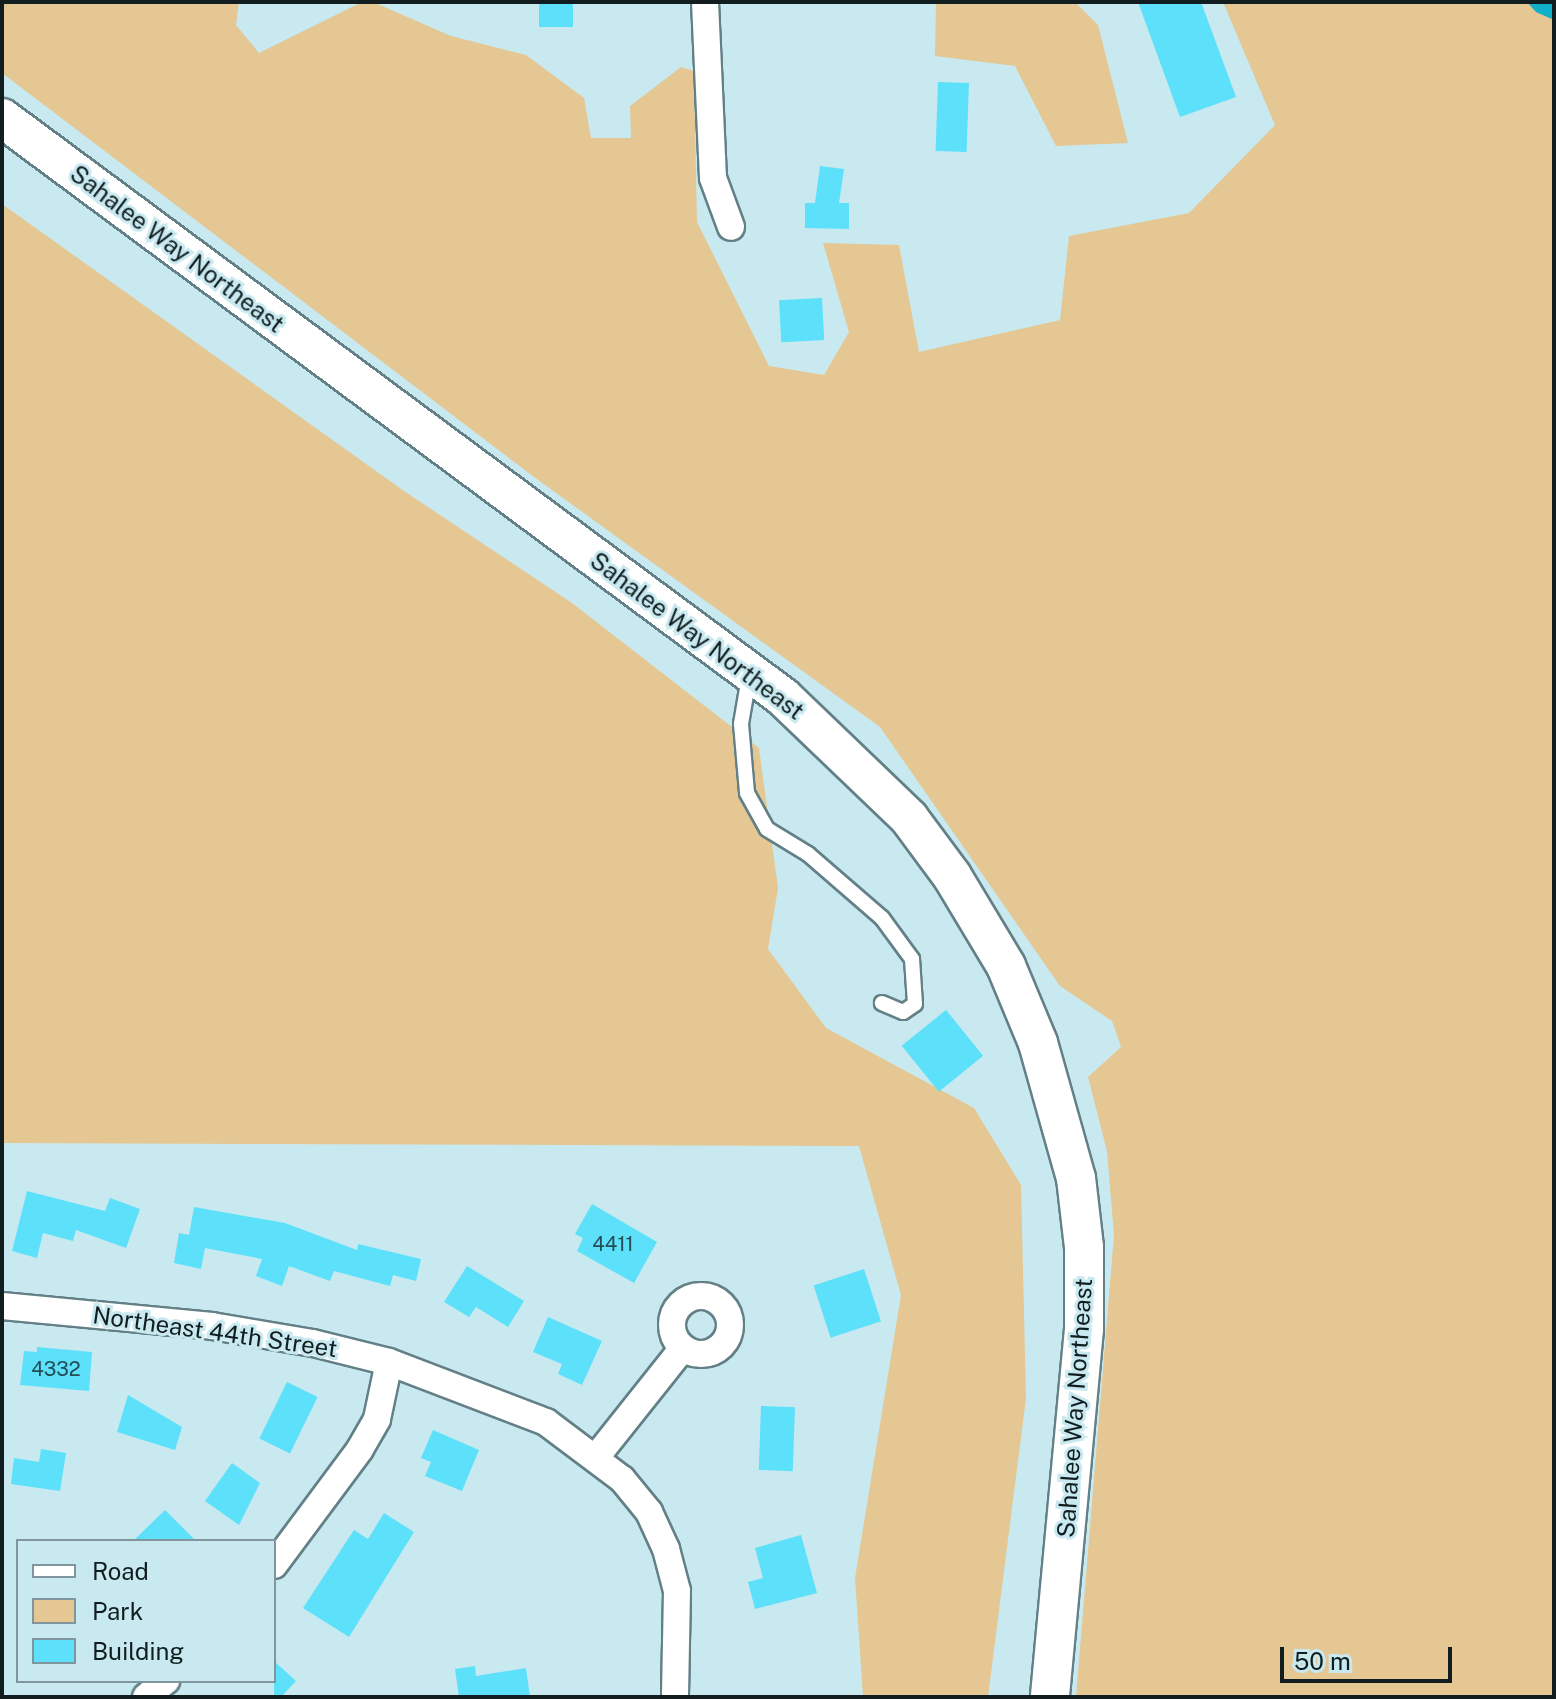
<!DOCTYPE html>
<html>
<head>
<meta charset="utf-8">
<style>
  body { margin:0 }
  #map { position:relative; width:1556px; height:1699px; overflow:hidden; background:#c9e9f0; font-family:"Public Sans",sans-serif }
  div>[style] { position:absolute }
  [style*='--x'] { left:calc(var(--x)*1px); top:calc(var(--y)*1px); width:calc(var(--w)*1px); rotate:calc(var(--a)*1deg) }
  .green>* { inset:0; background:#e4c793 }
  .water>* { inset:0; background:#11afc8 }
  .building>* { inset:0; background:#5de0fa; transform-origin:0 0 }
  .roads { filter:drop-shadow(2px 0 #638087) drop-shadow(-2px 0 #638087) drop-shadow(0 2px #638087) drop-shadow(0 -2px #638087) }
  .service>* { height:14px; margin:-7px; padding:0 7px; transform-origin:7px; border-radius:7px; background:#fff }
  .minor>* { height:26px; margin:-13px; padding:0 13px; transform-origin:13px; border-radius:13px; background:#fff }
  .minor>.ring { margin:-13px; padding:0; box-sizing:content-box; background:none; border:26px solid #fff; border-radius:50% }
  .secondary>* { height:38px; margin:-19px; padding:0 19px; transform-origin:19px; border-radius:19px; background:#fff }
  span { translate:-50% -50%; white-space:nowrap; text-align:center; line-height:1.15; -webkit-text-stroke:6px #c9e9f0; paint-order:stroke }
  .number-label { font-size:20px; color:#244e56 }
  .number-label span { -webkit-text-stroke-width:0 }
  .street-label { font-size:24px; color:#111d1f }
  .frame { position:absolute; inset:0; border:4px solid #111d1f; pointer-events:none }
  .legend { position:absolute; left:16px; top:1539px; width:260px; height:144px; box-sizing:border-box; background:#c9e9f0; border:2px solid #7f979c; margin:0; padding:10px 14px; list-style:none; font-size:24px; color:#111d1f }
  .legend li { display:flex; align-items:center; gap:16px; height:40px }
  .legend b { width:40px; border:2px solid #7f979c }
  .scale { position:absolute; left:1280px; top:1647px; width:172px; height:36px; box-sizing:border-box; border:4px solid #111d1f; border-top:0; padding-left:10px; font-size:24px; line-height:28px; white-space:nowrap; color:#111d1f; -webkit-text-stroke:6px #c9e9f0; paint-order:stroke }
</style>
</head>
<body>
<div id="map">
  <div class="green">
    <i style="clip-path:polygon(2px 2px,239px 2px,236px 25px,259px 53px,362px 2px,373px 2px,451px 36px,526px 55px,584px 98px,591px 138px,631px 138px,630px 106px,681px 67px,694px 71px,697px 222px,769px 366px,824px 375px,849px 332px,823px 243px,899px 245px,919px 352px,1060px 320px,1069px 236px,1189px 213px,1275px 125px,1223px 2px,1554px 2px,1554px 1697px,1076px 1697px,1114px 1235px,1107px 1151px,1088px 1077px,1121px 1047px,1112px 1021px,1060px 986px,880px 727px,534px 477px,2px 73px)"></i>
    <i style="clip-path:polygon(936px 2px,1075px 2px,1098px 25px,1128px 143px,1056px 146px,1015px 66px,935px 56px)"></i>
    <i style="clip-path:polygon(2px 204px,404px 491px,572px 603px,759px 748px,778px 888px,768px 949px,826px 1028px,974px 1108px,1021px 1185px,1026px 1398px,988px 1697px,863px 1697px,855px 1578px,901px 1295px,859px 1146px,2px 1143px)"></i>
  </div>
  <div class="water">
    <i style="clip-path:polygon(1527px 2px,1554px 2px,1554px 20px,1536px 12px)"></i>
  </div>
  <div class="building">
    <i style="left:539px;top:2px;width:34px;height:25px"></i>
    <i style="clip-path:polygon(1138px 2px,1201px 2px,1236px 97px,1180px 117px)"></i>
    <i style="left:938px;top:82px;width:31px;height:69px;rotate:2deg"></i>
    <i style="clip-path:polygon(820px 166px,844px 169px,839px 203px,849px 203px,849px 229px,805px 228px,805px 203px,815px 203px)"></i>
    <i style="left:822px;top:298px;width:42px;height:43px;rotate:87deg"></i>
    <i style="left:946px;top:1010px;width:59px;height:57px;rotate:51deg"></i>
    <i style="clip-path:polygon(27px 1191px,105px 1211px,110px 1198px,140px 1209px,126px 1248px,76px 1230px,73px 1241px,43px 1233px,37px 1258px,12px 1251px)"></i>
    <i style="clip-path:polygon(592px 1204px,657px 1242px,634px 1283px,577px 1251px,583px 1238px,575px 1234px)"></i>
    <i style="clip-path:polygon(194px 1207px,285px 1223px,357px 1250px,358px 1244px,421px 1259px,416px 1281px,393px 1275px,390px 1286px,334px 1271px,330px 1281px,289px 1266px,282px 1286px,256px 1276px,262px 1259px,205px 1248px,201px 1269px,174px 1263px,179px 1233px,189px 1235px)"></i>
    <i style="clip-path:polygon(467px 1266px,524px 1301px,508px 1327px,476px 1307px,469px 1317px,444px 1302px)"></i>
    <i style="left:864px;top:1269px;width:55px;height:53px;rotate:72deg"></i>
    <i style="clip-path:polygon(548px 1317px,602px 1341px,582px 1385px,558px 1374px,562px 1364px,533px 1352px)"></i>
    <i style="clip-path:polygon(37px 1347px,92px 1352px,89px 1391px,20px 1385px,24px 1351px,37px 1352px)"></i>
    <i style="left:287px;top:1382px;width:34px;height:63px;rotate:26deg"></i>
    <i style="clip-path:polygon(128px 1395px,182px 1427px,175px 1450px,117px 1432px)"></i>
    <i style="left:761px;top:1406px;width:34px;height:64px;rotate:2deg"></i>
    <i style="clip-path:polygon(433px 1430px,479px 1450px,462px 1491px,425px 1476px,431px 1462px,421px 1458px)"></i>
    <i style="clip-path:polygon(41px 1449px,66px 1453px,60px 1491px,11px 1484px,14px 1458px,39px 1462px)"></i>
    <i style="clip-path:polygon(232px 1463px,260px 1483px,239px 1525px,205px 1501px)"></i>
    <i style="clip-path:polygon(165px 1510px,196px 1541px,133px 1541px)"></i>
    <i style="clip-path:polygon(384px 1513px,414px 1532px,349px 1637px,303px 1608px,354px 1530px,368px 1539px)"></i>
    <i style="clip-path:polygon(801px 1535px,817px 1593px,755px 1609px,748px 1582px,763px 1578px,755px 1548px)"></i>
    <i style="clip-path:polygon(274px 1661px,296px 1681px,281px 1697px,274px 1697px)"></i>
    <i style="clip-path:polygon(475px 1666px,476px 1676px,526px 1668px,530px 1697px,459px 1697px,455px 1669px)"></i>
  </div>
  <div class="roads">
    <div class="service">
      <i style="--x:749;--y:677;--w:48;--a:99.7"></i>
      <i style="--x:741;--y:724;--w:69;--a:85"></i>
      <i style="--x:747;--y:793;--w:41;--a:60.9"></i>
      <i style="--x:767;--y:829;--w:48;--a:31.4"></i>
      <i style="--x:808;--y:854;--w:98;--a:40.9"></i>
      <i style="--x:882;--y:918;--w:51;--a:53.8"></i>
      <i style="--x:912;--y:959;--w:45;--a:86.2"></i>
      <i style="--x:915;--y:1004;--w:14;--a:146"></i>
      <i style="--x:903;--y:1012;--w:23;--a:-157"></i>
    </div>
    <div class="minor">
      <i style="--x:705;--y:2;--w:176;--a:87.4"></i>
      <i style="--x:713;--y:178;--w:52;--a:69.8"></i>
      <i class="ring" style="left:672px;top:1296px;width:32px;height:32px"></i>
      <i style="--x:2;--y:1306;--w:211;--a:5.4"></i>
      <i style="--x:212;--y:1326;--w:102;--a:9.6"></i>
      <i style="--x:313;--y:1343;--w:78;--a:14"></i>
      <i style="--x:389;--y:1362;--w:168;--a:20.9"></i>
      <i style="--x:546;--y:1422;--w:95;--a:36.9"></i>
      <i style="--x:622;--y:1479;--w:43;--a:50.7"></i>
      <i style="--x:649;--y:1512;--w:41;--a:65.3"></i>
      <i style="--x:666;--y:1549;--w:43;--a:75.3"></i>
      <i style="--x:677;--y:1591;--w:106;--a:91.1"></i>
      <i style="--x:597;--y:1456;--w:138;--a:-51.5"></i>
      <i style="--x:274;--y:1565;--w:144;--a:-53.4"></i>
      <i style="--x:360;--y:1449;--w:34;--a:-60"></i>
      <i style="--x:377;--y:1419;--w:58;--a:-78.1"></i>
      <i style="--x:146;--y:1697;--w:26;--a:-39"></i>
    </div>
    <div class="secondary">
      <i style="--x:2;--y:118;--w:972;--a:36.55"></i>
      <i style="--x:783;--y:697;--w:175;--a:43.8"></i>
      <i style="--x:909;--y:818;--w:72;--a:53.4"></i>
      <i style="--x:952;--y:876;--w:105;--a:59"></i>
      <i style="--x:1006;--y:966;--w:83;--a:67.4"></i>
      <i style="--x:1038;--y:1043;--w:140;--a:74.3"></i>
      <i style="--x:1076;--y:1178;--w:69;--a:83.4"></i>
      <i style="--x:1084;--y:1247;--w:82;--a:90"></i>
      <i style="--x:1084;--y:1329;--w:370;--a:95.3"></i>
    </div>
  </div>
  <div class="number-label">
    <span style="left:613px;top:1244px">4411</span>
    <span style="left:56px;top:1369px">4332</span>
  </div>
  <div class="street-label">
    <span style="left:177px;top:249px;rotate:37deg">Sahalee Way Northeast</span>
    <span style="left:697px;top:636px;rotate:37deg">Sahalee Way Northeast</span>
    <span style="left:215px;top:1332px;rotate:8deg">Northeast 44th Street</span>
    <span style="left:1075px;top:1408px;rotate:-86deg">Sahalee Way Northeast</span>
  </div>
  <div class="frame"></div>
  <ul class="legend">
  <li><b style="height:10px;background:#fff"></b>Road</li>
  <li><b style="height:22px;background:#e4c793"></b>Park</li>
  <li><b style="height:22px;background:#5de0fa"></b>Building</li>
  </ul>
  <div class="scale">50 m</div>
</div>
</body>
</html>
